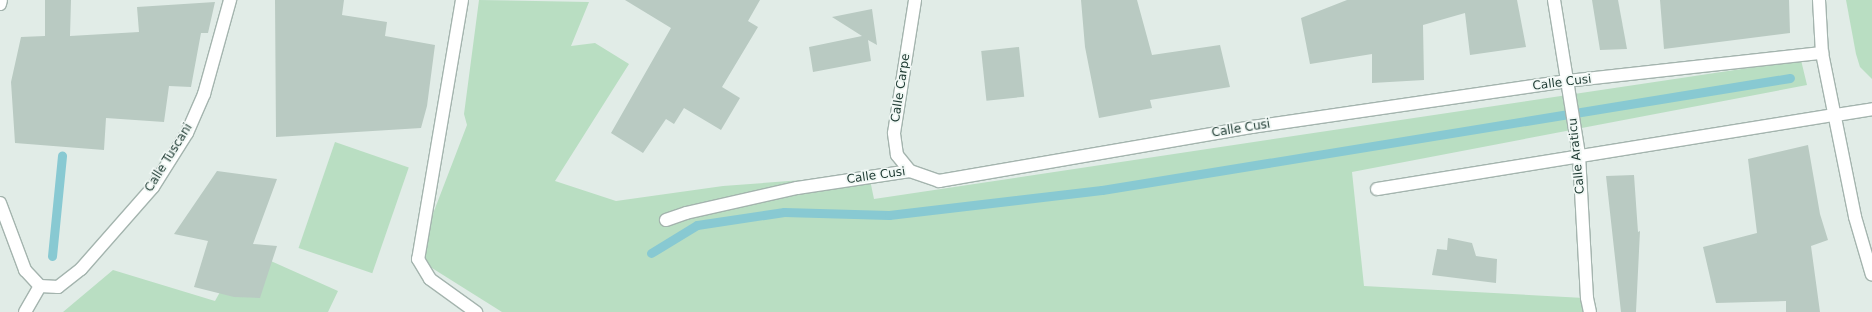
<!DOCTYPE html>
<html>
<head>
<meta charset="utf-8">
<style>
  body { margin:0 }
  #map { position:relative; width:1872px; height:312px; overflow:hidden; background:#e1ece7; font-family:"DejaVu Sans",sans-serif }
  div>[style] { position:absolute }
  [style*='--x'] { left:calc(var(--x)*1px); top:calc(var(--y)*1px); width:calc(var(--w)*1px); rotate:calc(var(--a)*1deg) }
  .green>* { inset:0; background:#b9dec2; transform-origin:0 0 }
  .stream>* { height:9px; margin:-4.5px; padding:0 4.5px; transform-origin:4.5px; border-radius:4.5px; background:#88c9d2 }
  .building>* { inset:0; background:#b9cac2; transform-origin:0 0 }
  .roads { filter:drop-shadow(1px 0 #a4b4ae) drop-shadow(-1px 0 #a4b4ae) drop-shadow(0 1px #a4b4ae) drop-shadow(0 -1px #a4b4ae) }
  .street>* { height:12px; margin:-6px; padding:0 6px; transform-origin:6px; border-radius:6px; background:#fff }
  .secondary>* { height:12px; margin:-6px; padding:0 6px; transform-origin:6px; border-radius:6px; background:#fff }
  span { translate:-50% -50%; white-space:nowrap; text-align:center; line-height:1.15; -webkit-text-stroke:3.5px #f1f8f5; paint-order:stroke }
  .street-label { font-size:12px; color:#213d35 }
</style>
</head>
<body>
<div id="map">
  <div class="green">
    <i style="clip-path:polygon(479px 0,589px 2px,571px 46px,595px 43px,629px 64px,555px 181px,616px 201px,723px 186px,869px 175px,874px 199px,1801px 60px,1807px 85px,1352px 172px,1364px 286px,1584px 298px,1586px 312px,502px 312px,416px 258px,467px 125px,464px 114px)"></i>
    <i style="clip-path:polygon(1846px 0,1872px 0,1872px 79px,1860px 67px,1856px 54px)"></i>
    <i style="left:335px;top:142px;width:78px;height:112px;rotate:19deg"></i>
    <i style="clip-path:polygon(244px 249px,338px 291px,328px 312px,63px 312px,113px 270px,215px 301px)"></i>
  </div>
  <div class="stream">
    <i style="--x:651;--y:253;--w:54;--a:-31.3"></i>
    <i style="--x:697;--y:225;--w:88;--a:-8.5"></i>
    <i style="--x:784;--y:212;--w:105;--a:1.6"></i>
    <i style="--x:889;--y:215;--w:214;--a:-6.7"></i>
    <i style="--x:1102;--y:190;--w:697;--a:-9.25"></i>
    <i style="--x:52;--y:256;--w:101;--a:-84.3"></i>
  </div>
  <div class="building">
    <i style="clip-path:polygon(45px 0,71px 0,70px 36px,139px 32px,137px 7px,215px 2px,208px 33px,201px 33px,191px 87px,169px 86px,164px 122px,106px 118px,104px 150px,15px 143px,11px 82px,21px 37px,45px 36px)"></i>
    <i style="clip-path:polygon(275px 0,344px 0,342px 15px,387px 22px,385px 36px,435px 45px,427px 106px,421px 128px,276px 137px)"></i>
    <i style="clip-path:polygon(625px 0,760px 0,748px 21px,758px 27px,722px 87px,740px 98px,721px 130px,684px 108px,674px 124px,666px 119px,643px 153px,611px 133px,671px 28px)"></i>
    <i style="clip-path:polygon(1081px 0,1137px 0,1152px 55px,1220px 45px,1230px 87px,1150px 100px,1152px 108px,1099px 118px,1085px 47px)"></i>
    <i style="clip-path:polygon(1347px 0,1517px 0,1526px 47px,1470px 55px,1465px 13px,1423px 25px,1424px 80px,1372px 83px,1372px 54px,1310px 64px,1301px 18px)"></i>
    <i style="clip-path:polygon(1592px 0,1618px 0,1627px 49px,1600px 50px)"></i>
    <i style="clip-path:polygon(1660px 0,1789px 0,1790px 33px,1664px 49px)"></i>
    <i style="clip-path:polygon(872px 9px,877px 45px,868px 40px,871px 61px,813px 72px,809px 47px,862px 36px,832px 17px)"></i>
    <i style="left:1019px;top:47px;width:50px;height:38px;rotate:84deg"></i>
    <i style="clip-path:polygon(1808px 145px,1820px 214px,1828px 240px,1811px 246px,1820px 312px,1786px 312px,1786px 301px,1716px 303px,1703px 247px,1757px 233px,1748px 159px)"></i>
    <i style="clip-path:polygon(217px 171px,277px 179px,253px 244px,277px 246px,260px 298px,234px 297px,194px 287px,208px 241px,174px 234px)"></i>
    <i style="clip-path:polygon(1634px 175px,1638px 232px,1640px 231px,1636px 312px,1621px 312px,1606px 176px)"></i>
    <i style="clip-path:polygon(1448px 238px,1472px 243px,1476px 256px,1497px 259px,1496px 283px,1432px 275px,1437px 249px,1447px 250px)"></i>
  </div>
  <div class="roads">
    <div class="street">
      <i style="--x:462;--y:0;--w:263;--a:99.6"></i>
      <i style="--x:418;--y:259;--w:23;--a:59"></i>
      <i style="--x:430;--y:279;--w:57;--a:35.7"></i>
      <i style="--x:1554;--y:0;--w:157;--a:80.8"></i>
      <i style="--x:1579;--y:155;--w:143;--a:86.8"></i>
      <i style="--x:1587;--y:298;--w:14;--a:78"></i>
      <i style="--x:0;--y:4;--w:4;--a:-76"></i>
      <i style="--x:910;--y:171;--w:21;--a:-129"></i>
      <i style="--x:897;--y:155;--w:22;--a:-98"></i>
      <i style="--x:894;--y:133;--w:135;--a:-81"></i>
      <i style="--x:1377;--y:189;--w:465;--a:-9.2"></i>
      <i style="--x:0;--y:203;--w:72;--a:69.5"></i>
      <i style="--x:25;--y:270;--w:22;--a:47"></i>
      <i style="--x:666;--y:220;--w:21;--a:-19"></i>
      <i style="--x:686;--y:213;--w:114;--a:-12.7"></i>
      <i style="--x:797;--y:188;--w:114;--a:-8.6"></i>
      <i style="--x:910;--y:171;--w:31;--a:19"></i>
      <i style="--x:939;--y:181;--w:318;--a:-9.8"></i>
      <i style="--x:1252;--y:127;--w:318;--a:-8.3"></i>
      <i style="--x:1567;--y:81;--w:257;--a:-6.3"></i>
      <i style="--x:40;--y:286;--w:18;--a:3"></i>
      <i style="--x:58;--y:287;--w:29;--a:-38"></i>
      <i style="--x:81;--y:269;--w:109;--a:-48.7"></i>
      <i style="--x:153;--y:187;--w:64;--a:-57.8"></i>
      <i style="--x:187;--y:133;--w:43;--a:-66.4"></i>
      <i style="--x:204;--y:94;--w:98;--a:-74.5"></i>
      <i style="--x:25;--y:312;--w:30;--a:-60"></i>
    </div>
    <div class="secondary">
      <i style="--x:1819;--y:0;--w:53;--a:86.8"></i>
      <i style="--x:1822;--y:53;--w:167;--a:78.6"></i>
      <i style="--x:1855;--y:217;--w:60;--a:73.7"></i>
      <i style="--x:1836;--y:115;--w:36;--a:-9"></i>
    </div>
  </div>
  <div class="street-label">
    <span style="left:1562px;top:83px;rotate:-7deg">Calle Cusi</span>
    <span style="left:901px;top:88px;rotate:-81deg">Calle Carpe</span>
    <span style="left:1241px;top:129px;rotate:-9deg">Calle Cusi</span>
    <span style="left:1577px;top:156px;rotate:-96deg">Calle Araticu</span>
    <span style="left:169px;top:158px;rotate:-58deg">Calle Tuscani</span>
    <span style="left:876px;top:176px;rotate:-8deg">Calle Cusi</span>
  </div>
</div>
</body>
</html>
